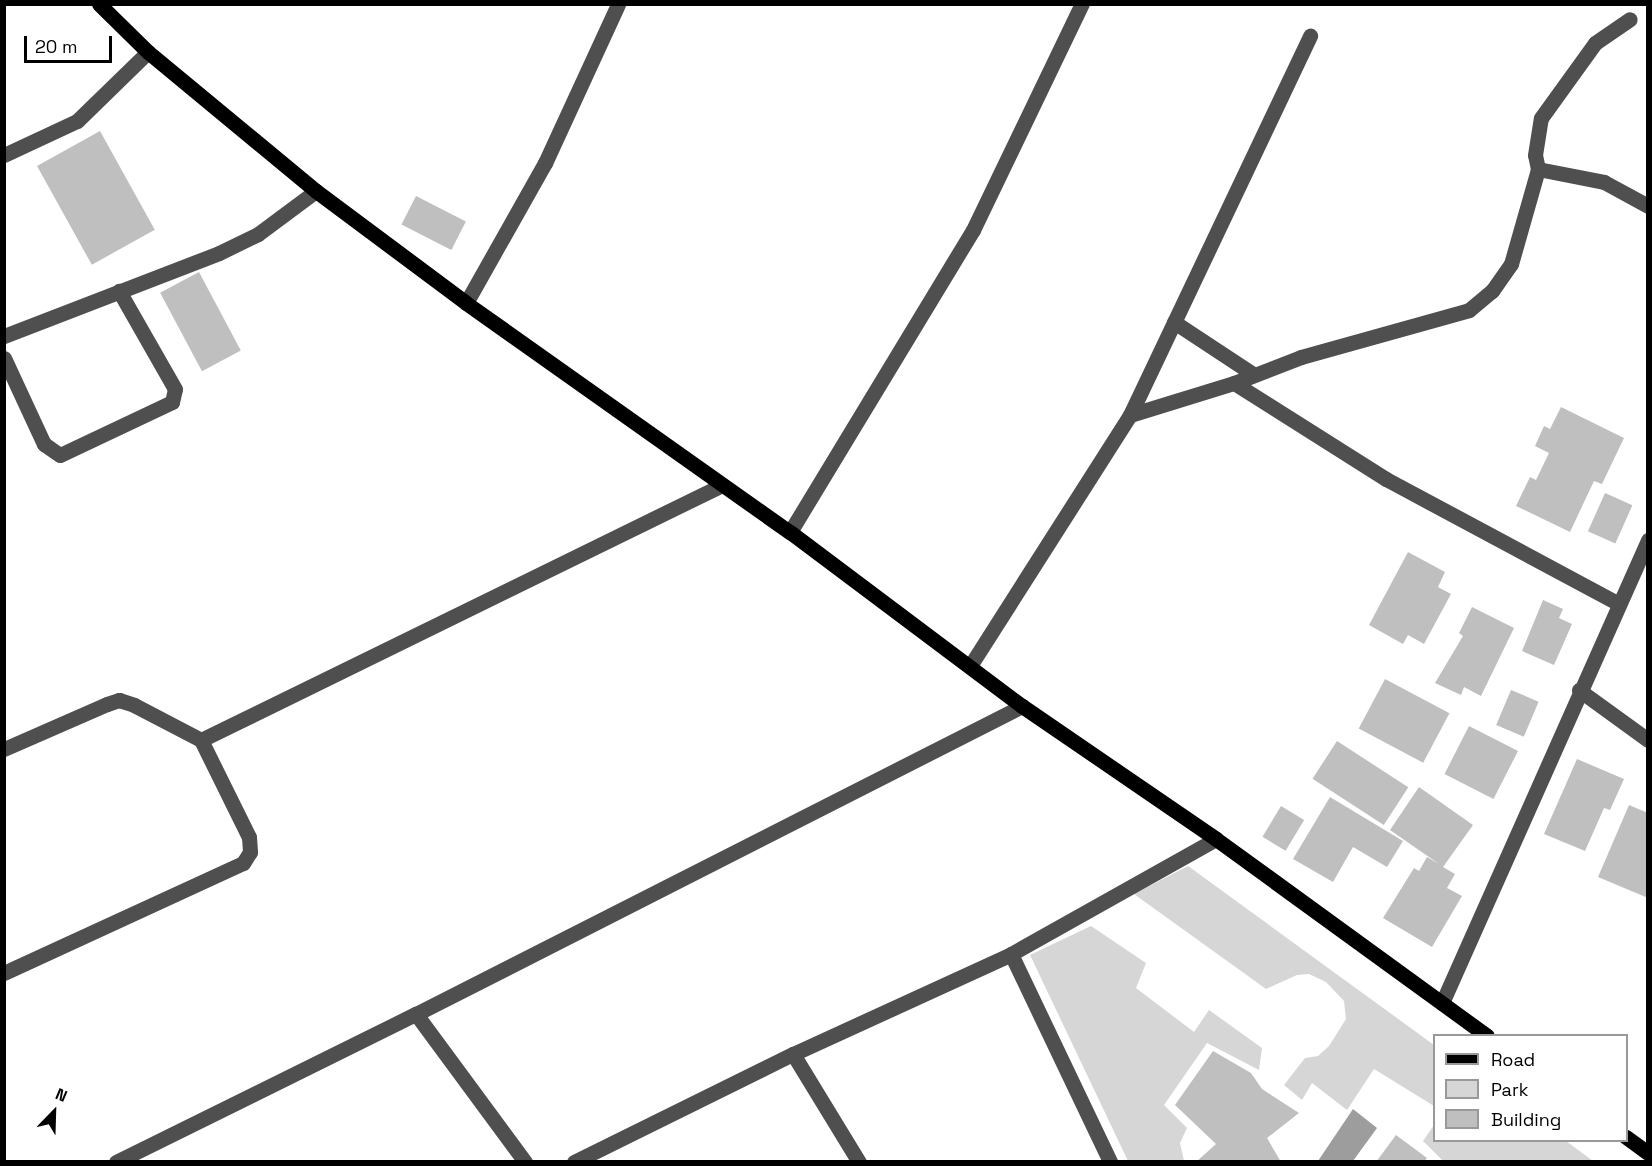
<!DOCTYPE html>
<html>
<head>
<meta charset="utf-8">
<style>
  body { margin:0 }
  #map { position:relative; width:1652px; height:1166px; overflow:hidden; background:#fff; font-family:"Space Grotesk",sans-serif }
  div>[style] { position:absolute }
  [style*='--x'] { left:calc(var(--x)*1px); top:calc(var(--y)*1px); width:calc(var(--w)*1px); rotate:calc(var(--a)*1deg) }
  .green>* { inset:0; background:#d6d6d6 }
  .water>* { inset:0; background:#9d9d9d }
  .building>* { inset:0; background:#bfbfbf; transform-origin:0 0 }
  .minor>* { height:15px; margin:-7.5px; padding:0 7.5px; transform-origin:7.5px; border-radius:7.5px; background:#4f4f4f }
  .major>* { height:15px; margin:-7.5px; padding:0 7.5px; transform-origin:7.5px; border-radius:7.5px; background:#000 }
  span { translate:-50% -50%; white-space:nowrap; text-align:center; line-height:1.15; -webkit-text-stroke:6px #fff; paint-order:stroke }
  .frame { position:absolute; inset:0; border:6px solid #000; pointer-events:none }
  .legend { position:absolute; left:1433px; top:1034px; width:195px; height:108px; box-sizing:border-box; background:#fff; border:2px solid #999; margin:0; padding:8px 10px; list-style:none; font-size:18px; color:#000 }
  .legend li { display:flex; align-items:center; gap:12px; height:30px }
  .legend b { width:30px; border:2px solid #999 }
  .north { position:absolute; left:24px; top:1082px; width:60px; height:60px; -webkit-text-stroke:4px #fff; paint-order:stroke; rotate:23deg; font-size:16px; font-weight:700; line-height:24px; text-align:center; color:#000 }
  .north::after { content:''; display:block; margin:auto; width:21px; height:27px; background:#000; clip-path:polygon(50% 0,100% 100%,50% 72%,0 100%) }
  .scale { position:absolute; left:24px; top:36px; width:88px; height:27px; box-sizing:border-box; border:3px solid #000; border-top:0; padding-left:8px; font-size:18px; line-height:21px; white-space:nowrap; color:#000; -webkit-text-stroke:4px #fff; paint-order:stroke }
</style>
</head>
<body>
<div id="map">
  <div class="green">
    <i style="clip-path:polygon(1188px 866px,1434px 1045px,1434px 1106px,1374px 1069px,1347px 1110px,1312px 1083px,1302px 1100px,1284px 1085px,1305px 1058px,1318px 1056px,1329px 1046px,1346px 1019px,1344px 1001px,1326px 982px,1309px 974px,1297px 975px,1266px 989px,1134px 894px)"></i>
    <i style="clip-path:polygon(1091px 926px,1146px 963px,1136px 988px,1194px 1032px,1209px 1010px,1262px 1048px,1259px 1070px,1207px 1043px,1164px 1105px,1187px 1128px,1180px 1143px,1184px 1161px,1128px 1161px,1030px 955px)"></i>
    <i style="clip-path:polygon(1434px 1125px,1434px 1140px,1566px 1141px,1593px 1161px,1443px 1161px,1423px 1141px)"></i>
  </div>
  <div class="water">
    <i style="clip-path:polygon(1353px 1109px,1377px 1128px,1353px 1161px,1318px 1161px)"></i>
  </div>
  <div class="building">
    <i style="left:100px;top:131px;width:113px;height:72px;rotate:61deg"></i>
    <i style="left:416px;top:196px;width:56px;height:32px;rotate:27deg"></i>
    <i style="left:199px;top:272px;width:89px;height:44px;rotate:62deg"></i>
    <i style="clip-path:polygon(1561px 407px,1624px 438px,1602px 484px,1594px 481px,1570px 532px,1516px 506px,1530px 477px,1536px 480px,1549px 453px,1535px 446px,1544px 426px,1550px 429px)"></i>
    <i style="left:1605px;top:493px;width:30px;height:42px;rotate:24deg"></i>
    <i style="clip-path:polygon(1408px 552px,1445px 572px,1438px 587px,1451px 594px,1424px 644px,1408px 635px,1403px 644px,1369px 625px)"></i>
    <i style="clip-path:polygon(1543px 600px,1563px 609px,1559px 618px,1572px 624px,1554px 665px,1522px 651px)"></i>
    <i style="clip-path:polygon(1472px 607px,1514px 628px,1481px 696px,1464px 687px,1461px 695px,1435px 683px,1463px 636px,1459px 633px)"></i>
    <i style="left:1385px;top:679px;width:73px;height:56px;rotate:28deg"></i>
    <i style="left:1511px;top:690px;width:30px;height:38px;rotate:23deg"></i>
    <i style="left:1469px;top:726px;width:55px;height:54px;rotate:27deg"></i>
    <i style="left:1337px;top:741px;width:85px;height:45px;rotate:33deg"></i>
    <i style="clip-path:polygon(1577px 759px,1624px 779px,1610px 810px,1604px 808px,1585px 851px,1544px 834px)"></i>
    <i style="clip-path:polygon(1419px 787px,1473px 825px,1443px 867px,1455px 874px,1447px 888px,1462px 896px,1432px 947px,1383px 918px,1414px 868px,1419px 871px,1427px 857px,1439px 864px,1390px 830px)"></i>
    <i style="clip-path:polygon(1330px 797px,1403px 841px,1387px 867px,1353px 847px,1333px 882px,1293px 859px)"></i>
    <i style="clip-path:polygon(1629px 805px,1648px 813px,1648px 898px,1598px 877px)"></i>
    <i style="left:1281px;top:806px;width:27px;height:36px;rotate:31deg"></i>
    <i style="clip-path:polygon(1213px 1051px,1251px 1073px,1262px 1089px,1299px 1113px,1267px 1138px,1281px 1162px,1196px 1162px,1216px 1144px,1175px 1105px)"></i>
    <i style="clip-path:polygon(1396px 1135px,1427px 1158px,1424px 1162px,1376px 1162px)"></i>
  </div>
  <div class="minor">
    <i style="--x:4;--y:155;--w:81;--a:-25"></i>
    <i style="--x:77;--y:121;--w:99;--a:-44.2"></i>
    <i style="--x:1538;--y:169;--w:14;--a:-102"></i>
    <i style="--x:1535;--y:155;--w:37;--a:-81"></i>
    <i style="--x:1541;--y:118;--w:92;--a:-54.2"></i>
    <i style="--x:1595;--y:43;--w:42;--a:-34.4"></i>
    <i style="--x:466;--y:303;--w:161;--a:-60.6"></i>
    <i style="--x:545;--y:163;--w:175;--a:-65.3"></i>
    <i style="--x:1174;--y:322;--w:95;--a:33.4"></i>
    <i style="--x:4;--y:336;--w:230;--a:-21.1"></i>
    <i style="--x:219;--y:253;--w:43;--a:-26"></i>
    <i style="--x:258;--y:234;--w:72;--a:-36.6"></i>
    <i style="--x:4;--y:358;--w:95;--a:65.1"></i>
    <i style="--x:44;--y:444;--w:19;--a:35"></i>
    <i style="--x:60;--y:455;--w:124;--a:-25.3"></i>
    <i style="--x:172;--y:402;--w:13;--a:-77"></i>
    <i style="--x:175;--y:389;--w:113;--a:-119.7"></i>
    <i style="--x:1234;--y:383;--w:72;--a:-21.2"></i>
    <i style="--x:1301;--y:357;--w:174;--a:-15.6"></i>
    <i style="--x:1469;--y:310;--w:30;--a:-40"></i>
    <i style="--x:1492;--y:291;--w:33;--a:-55"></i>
    <i style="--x:1511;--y:264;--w:99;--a:-74.1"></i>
    <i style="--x:1538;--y:169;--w:67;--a:11.1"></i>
    <i style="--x:1604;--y:182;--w:50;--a:28.6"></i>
    <i style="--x:1130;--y:415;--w:109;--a:-17.1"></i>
    <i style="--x:1234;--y:383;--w:180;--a:32.3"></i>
    <i style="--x:1386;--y:479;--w:264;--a:28.2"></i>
    <i style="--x:790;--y:532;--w:353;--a:-58.8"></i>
    <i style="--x:973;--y:230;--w:251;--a:-64.3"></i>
    <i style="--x:970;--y:666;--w:298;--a:-57.5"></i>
    <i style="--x:1130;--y:415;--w:420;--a:-64.6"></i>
    <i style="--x:1579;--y:690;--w:85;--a:35.9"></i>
    <i style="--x:201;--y:740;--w:578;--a:-26.08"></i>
    <i style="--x:4;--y:749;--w:112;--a:-23.6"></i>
    <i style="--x:107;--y:704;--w:13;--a:-18"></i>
    <i style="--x:119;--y:700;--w:16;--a:18"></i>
    <i style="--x:134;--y:705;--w:76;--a:27.6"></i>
    <i style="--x:201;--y:740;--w:108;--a:63.7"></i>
    <i style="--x:249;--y:837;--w:15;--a:86"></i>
    <i style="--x:250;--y:852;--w:13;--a:122"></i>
    <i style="--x:243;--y:863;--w:263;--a:155.3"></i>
    <i style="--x:1011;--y:954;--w:230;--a:64.5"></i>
    <i style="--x:1442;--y:1003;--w:507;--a:-66.01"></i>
    <i style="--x:416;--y:1014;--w:184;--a:53.6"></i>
    <i style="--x:793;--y:1054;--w:127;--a:58.6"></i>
    <i style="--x:116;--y:1162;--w:335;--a:-26.3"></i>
    <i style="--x:416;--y:1014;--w:680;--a:-26.94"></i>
    <i style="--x:574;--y:1162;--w:244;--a:-26.3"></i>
    <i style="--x:793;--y:1054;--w:240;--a:-24.6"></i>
    <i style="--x:1011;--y:954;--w:235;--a:-29.3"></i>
  </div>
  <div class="major">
    <i style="--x:99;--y:4;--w:69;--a:44.4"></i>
    <i style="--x:148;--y:52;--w:218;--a:39.6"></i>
    <i style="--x:316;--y:191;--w:187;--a:36.7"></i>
    <i style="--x:466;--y:303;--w:397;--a:35.3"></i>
    <i style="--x:790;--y:532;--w:290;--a:36.9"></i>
    <i style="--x:1022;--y:706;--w:235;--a:34.4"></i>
    <i style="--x:1216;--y:839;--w:335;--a:36"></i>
    <i style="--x:1626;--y:1137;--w:27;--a:36"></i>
  </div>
  <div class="frame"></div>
  <ul class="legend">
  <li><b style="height:8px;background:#000"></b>Road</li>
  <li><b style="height:16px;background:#d6d6d6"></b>Park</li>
  <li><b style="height:16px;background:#bfbfbf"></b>Building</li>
  </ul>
  <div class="north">N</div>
  <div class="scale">20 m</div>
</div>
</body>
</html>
